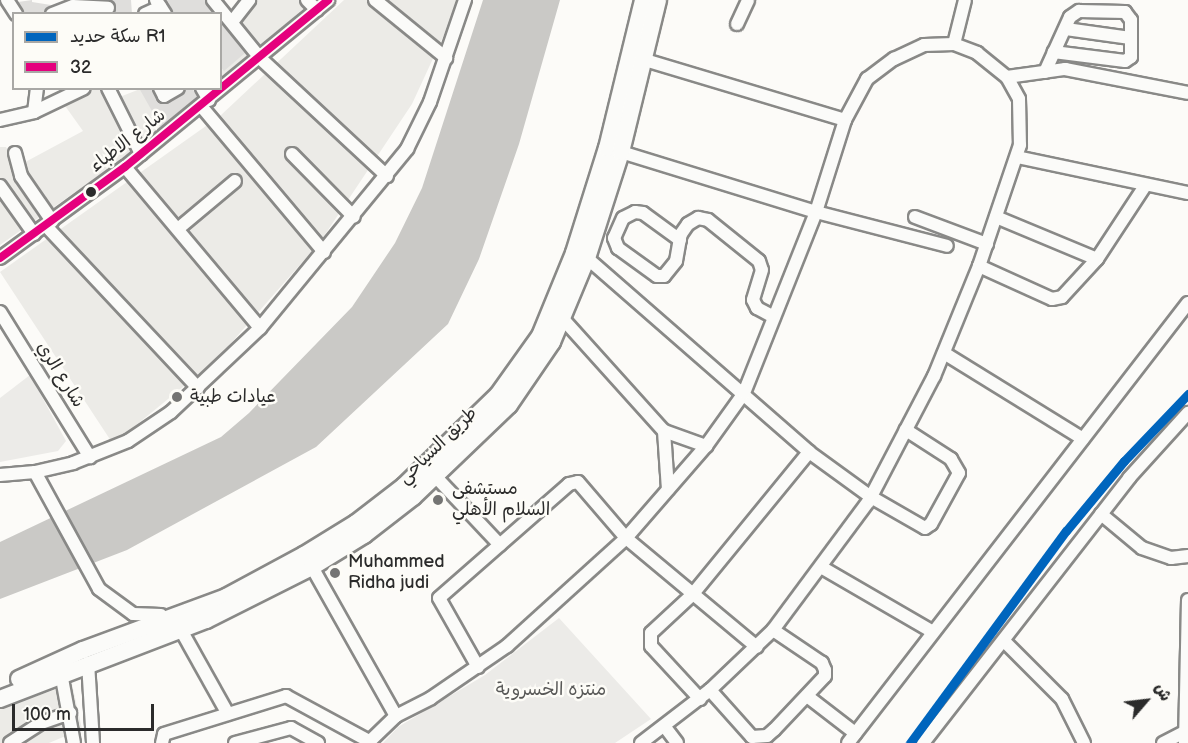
<!DOCTYPE html>
<html>
<head>
<meta charset="utf-8">
<style>
  body { margin:0 }
  #map { position:relative; width:1188px; height:743px; overflow:hidden; background:#fcfbf8; font-family:"Balsamiq Sans","Playpen Sans Arabic",sans-serif }
  div>[style] { position:absolute }
  [style*='--x'] { left:calc(var(--x)*1px); top:calc(var(--y)*1px); width:calc(var(--w)*1px); rotate:calc(var(--a)*1deg) }
  .built>* { inset:0; background:#ecebe7 }
  .green>* { inset:0; background:#ecebe8 }
  .water>* { inset:0; background:#cac9c6 }
  .building>* { inset:0; background:#dfdedc }
  .roads { filter:drop-shadow(2px 0 #898987) drop-shadow(-2px 0 #898987) drop-shadow(0 2px #898987) drop-shadow(0 -2px #898987) }
  .minor>* { height:12px; margin:-6px; padding:0 6px; transform-origin:6px; border-radius:6px; background:#fbfbf9 }
  .major>* { height:16px; margin:-8px; padding:0 8px; transform-origin:8px; border-radius:8px; background:#fbfbf9 }
  .bus-1>* { height:8px; margin:-4px; padding:0 4px; transform-origin:4px; border-radius:4px; background:#e5007d }
  .rail-1>* { height:9px; margin:-4.5px; padding:0 4.5px; transform-origin:4.5px; border-radius:4.5px; background:#0065bd }
  .dots>* { width:16px; height:16px; translate:-50% -50%; box-sizing:border-box; border:3px solid #fdfcf7; border-radius:50% }
  span { translate:-50% -50%; white-space:nowrap; text-align:center; line-height:1.15; -webkit-text-stroke:5px #fdfcf7; paint-order:stroke }
  .street-label { font-size:18px; color:#2b2b2b }
  .poi-label { font-size:18px; color:#2b2b2b }
  .left { translate:0 -50%; text-align:left }
  .park-label { font-size:18px; color:#585857 }
  .legend { position:absolute; left:12px; top:12px; width:210px; height:78px; box-sizing:border-box; background:#fdfcf7; border:2px solid #a9a8a5; margin:0; padding:8px 10px; list-style:none; font-size:18px; color:#2b2b2b }
  .legend li { display:flex; align-items:center; gap:12px; height:30px }
  .legend b { width:30px; border:2px solid #a9a8a5 }
  .north { position:absolute; left:1116px; top:671px; width:60px; height:60px; -webkit-text-stroke:4px #fdfcf7; paint-order:stroke; rotate:62deg; font-size:16px; font-weight:700; line-height:24px; text-align:center; color:#2b2b2b }
  .north::after { content:''; display:block; margin:auto; width:21px; height:27px; background:#2b2b2b; clip-path:polygon(50% 0,100% 100%,50% 72%,0 100%) }
  .scale { position:absolute; left:12px; top:704px; width:142px; height:27px; box-sizing:border-box; border:3px solid #2b2b2b; border-top:0; padding-left:8px; font-size:18px; line-height:21px; white-space:nowrap; color:#2b2b2b; -webkit-text-stroke:4px #fdfcf7; paint-order:stroke }
</style>
</head>
<body>
<div id="map">
  <div class="built">
    <i style="clip-path:polygon(247px 0,313px 0,221px 81px,221px 46px,242px 32px,238px 13px)"></i>
    <i style="clip-path:polygon(344px 0,460px 0,412px 104px,320px 242px,217px 359px,113px 444px,0 272px,220px 116px)"></i>
    <i style="clip-path:polygon(79px 89px,105px 89px,112px 100px,140px 89px,212px 89px,169px 126px,0 245px,0 147px,6px 147px,16px 167px,83px 131px,58px 96px)"></i>
    <i style="clip-path:polygon(72px 684px,82px 729px,49px 743px,0 743px,0 700px,4px 707px)"></i>
  </div>
  <div class="green">
    <i style="clip-path:polygon(30px 375px,66px 441px,58px 451px,0 462px,0 398px)"></i>
    <i style="clip-path:polygon(559px 618px,651px 719px,615px 743px,383px 743px,398px 727px,485px 675px)"></i>
  </div>
  <div class="water">
    <i style="clip-path:polygon(483px 0,560px 0,519px 144px,479px 259px,448px 324px,316px 447px,127px 550px,0 599px,0 542px,221px 437px,249px 413px,352px 307px,395px 243px,422px 188px)"></i>
  </div>
  <div class="building">
    <i style="clip-path:polygon(32px 0,32px 2px,51px 5px,44px 14px,25px 14px,18px 2px)"></i>
    <i style="clip-path:polygon(109px 0,131px 0,132px 14px,114px 14px,116px 5px)"></i>
    <i style="clip-path:polygon(166px 0,205px 0,213px 14px,173px 14px)"></i>
    <i style="clip-path:polygon(220px 22px,245px 53px,224px 71px,220px 66px)"></i>
    <i style="clip-path:polygon(139px 88px,152px 88px,163px 104px,182px 95px,186px 88px,192px 88px,197px 97px,161px 127px)"></i>
  </div>
  <div class="roads">
    <div class="minor">
      <i style="--x:7;--y:0;--w:17;--a:57"></i>
      <i style="--x:156;--y:0;--w:17;--a:57"></i>
      <i style="--x:213;--y:0;--w:76;--a:50.9"></i>
      <i style="--x:261;--y:59;--w:172;--a:42.9"></i>
      <i style="--x:307;--y:0;--w:14;--a:45"></i>
      <i style="--x:375;--y:0;--w:92;--a:39.2"></i>
      <i style="--x:52;--y:14;--w:22;--a:-21"></i>
      <i style="--x:73;--y:6;--w:35;--a:3"></i>
      <i style="--x:145;--y:14;--w:17;--a:-25"></i>
      <i style="--x:232;--y:22;--w:28;--a:-52"></i>
      <i style="--x:737;--y:24;--w:26;--a:-65"></i>
      <i style="--x:1066;--y:29;--w:65;--a:8"></i>
      <i style="--x:954;--y:44;--w:45;--a:-76"></i>
      <i style="--x:645;--y:60;--w:209;--a:16.7"></i>
      <i style="--x:1045;--y:72;--w:60;--a:-65.6"></i>
      <i style="--x:1070;--y:17;--w:11;--a:-34"></i>
      <i style="--x:1079;--y:11;--w:46;--a:1.2"></i>
      <i style="--x:1125;--y:12;--w:10;--a:53"></i>
      <i style="--x:1131;--y:20;--w:37;--a:90"></i>
      <i style="--x:1131;--y:57;--w:7;--a:146"></i>
      <i style="--x:1125;--y:61;--w:72;--a:-172.8"></i>
      <i style="--x:1007;--y:77;--w:59;--a:-7.9"></i>
      <i style="--x:1065;--y:69;--w:125;--a:11"></i>
      <i style="--x:108;--y:88;--w:74;--a:63.4"></i>
      <i style="--x:160;--y:88;--w:9;--a:63"></i>
      <i style="--x:164;--y:96;--w:16;--a:-30"></i>
      <i style="--x:202;--y:88;--w:14;--a:60"></i>
      <i style="--x:201;--y:106;--w:191;--a:49.9"></i>
      <i style="--x:34;--y:112;--w:24;--a:-83"></i>
      <i style="--x:0;--y:120;--w:35;--a:-13"></i>
      <i style="--x:34;--y:112;--w:55;--a:-25.6"></i>
      <i style="--x:621;--y:152;--w:204;--a:17.1"></i>
      <i style="--x:816;--y:212;--w:135;--a:14.5"></i>
      <i style="--x:15;--y:153;--w:24;--a:75"></i>
      <i style="--x:21;--y:176;--w:55;--a:55.4"></i>
      <i style="--x:292;--y:154;--w:88;--a:45.5"></i>
      <i style="--x:1017;--y:157;--w:175;--a:11.9"></i>
      <i style="--x:125;--y:167;--w:210;--a:50"></i>
      <i style="--x:0;--y:186;--w:59;--a:54.7"></i>
      <i style="--x:915;--y:217;--w:77;--a:20.6"></i>
      <i style="--x:996;--y:217;--w:109;--a:22.6"></i>
      <i style="--x:46;--y:226;--w:222;--a:46.8"></i>
      <i style="--x:179;--y:228;--w:73;--a:-40"></i>
      <i style="--x:680;--y:240;--w:46;--a:-143.9"></i>
      <i style="--x:643;--y:213;--w:8;--a:-173"></i>
      <i style="--x:635;--y:212;--w:13;--a:153"></i>
      <i style="--x:623;--y:218;--w:22;--a:114"></i>
      <i style="--x:614;--y:238;--w:11;--a:68"></i>
      <i style="--x:618;--y:248;--w:48;--a:35.7"></i>
      <i style="--x:657;--y:276;--w:7;--a:0"></i>
      <i style="--x:664;--y:276;--w:19;--a:-51"></i>
      <i style="--x:676;--y:261;--w:27;--a:-80"></i>
      <i style="--x:681;--y:234;--w:12;--a:-55"></i>
      <i style="--x:688;--y:224;--w:12;--a:-31"></i>
      <i style="--x:698;--y:218;--w:10;--a:11"></i>
      <i style="--x:708;--y:220;--w:65;--a:38.8"></i>
      <i style="--x:759;--y:261;--w:9;--a:72"></i>
      <i style="--x:762;--y:270;--w:31;--a:107"></i>
      <i style="--x:753;--y:300;--w:9;--a:63"></i>
      <i style="--x:757;--y:308;--w:19;--a:28"></i>
      <i style="--x:0;--y:258;--w:155;--a:-36.1"></i>
      <i style="--x:125;--y:167;--w:263;--a:-39.4"></i>
      <i style="--x:587;--y:258;--w:295;--a:41.1"></i>
      <i style="--x:809;--y:452;--w:77;--a:36"></i>
      <i style="--x:871;--y:497;--w:62;--a:29.9"></i>
      <i style="--x:925;--y:528;--w:7;--a:-34"></i>
      <i style="--x:931;--y:524;--w:58;--a:-61.2"></i>
      <i style="--x:959;--y:473;--w:16;--a:-120"></i>
      <i style="--x:951;--y:459;--w:54;--a:-147.2"></i>
      <i style="--x:979;--y:266;--w:80;--a:24.3"></i>
      <i style="--x:1052;--y:299;--w:10;--a:-11"></i>
      <i style="--x:1062;--y:297;--w:52;--a:-47.4"></i>
      <i style="--x:1097;--y:259;--w:87;--a:-56.7"></i>
      <i style="--x:0;--y:312;--w:171;--a:58.2"></i>
      <i style="--x:563;--y:319;--w:151;--a:48"></i>
      <i style="--x:664;--y:431;--w:45;--a:19.7"></i>
      <i style="--x:944;--y:353;--w:163;--a:31.7"></i>
      <i style="--x:664;--y:431;--w:58;--a:86.1"></i>
      <i style="--x:35;--y:472;--w:133;--a:61.3"></i>
      <i style="--x:99;--y:589;--w:42;--a:36.3"></i>
      <i style="--x:133;--y:614;--w:28;--a:2"></i>
      <i style="--x:0;--y:475;--w:35;--a:-5"></i>
      <i style="--x:35;--y:472;--w:39;--a:-13"></i>
      <i style="--x:73;--y:463;--w:59;--a:-21.8"></i>
      <i style="--x:128;--y:441;--w:52;--a:-34"></i>
      <i style="--x:171;--y:412;--w:122;--a:-43.3"></i>
      <i style="--x:260;--y:328;--w:232;--a:-50.6"></i>
      <i style="--x:407;--y:149;--w:52;--a:-63.9"></i>
      <i style="--x:430;--y:102;--w:108;--a:-71.1"></i>
      <i style="--x:436;--y:477;--w:93;--a:46.7"></i>
      <i style="--x:1101;--y:514;--w:53;--a:39.7"></i>
      <i style="--x:1142;--y:548;--w:31;--a:19"></i>
      <i style="--x:1171;--y:558;--w:17;--a:-7"></i>
      <i style="--x:312;--y:567;--w:171;--a:60.6"></i>
      <i style="--x:821;--y:567;--w:129;--a:30.1"></i>
      <i style="--x:181;--y:630;--w:96;--a:60.8"></i>
      <i style="--x:1004;--y:641;--w:82;--a:45"></i>
      <i style="--x:1062;--y:699;--w:49;--a:63.4"></i>
      <i style="--x:88;--y:663;--w:80;--a:86.4"></i>
      <i style="--x:478;--y:667;--w:79;--a:-119.5"></i>
      <i style="--x:439;--y:598;--w:173;--a:-41.2"></i>
      <i style="--x:569;--y:484;--w:9;--a:-13"></i>
      <i style="--x:578;--y:482;--w:74;--a:49.4"></i>
      <i style="--x:626;--y:538;--w:170;--a:39.8"></i>
      <i style="--x:61;--y:673;--w:71;--a:79.5"></i>
      <i style="--x:710;--y:690;--w:63;--a:48.2"></i>
      <i style="--x:752;--y:737;--w:15;--a:-4"></i>
      <i style="--x:767;--y:736;--w:9;--a:-41"></i>
      <i style="--x:774;--y:730;--w:74;--a:-46.6"></i>
      <i style="--x:825;--y:676;--w:6;--a:-90"></i>
      <i style="--x:825;--y:670;--w:8;--a:-113"></i>
      <i style="--x:822;--y:663;--w:59;--a:-146"></i>
      <i style="--x:807;--y:696;--w:61;--a:37.6"></i>
      <i style="--x:700;--y:699;--w:72;--a:-132.8"></i>
      <i style="--x:651;--y:646;--w:13;--a:-90"></i>
      <i style="--x:651;--y:633;--w:56;--a:-42.8"></i>
      <i style="--x:692;--y:595;--w:185;--a:-50.7"></i>
      <i style="--x:665;--y:727;--w:20;--a:53"></i>
      <i style="--x:10;--y:743;--w:37;--a:-33"></i>
      <i style="--x:41;--y:723;--w:31;--a:-19"></i>
      <i style="--x:162;--y:743;--w:9;--a:-77"></i>
      <i style="--x:164;--y:734;--w:128;--a:-17.3"></i>
      <i style="--x:286;--y:696;--w:94;--a:28.5"></i>
      <i style="--x:235;--y:743;--w:58;--a:-15"></i>
      <i style="--x:291;--y:728;--w:31;--a:29"></i>
      <i style="--x:368;--y:743;--w:39;--a:-44"></i>
      <i style="--x:396;--y:716;--w:39;--a:-27"></i>
      <i style="--x:431;--y:698;--w:92;--a:-34.4"></i>
      <i style="--x:507;--y:646;--w:161;--a:-42.2"></i>
      <i style="--x:626;--y:538;--w:122;--a:-49"></i>
      <i style="--x:706;--y:446;--w:65;--a:-54.4"></i>
      <i style="--x:744;--y:393;--w:195;--a:-68.3"></i>
      <i style="--x:816;--y:212;--w:96;--a:-72.5"></i>
      <i style="--x:845;--y:120;--w:47;--a:-61.8"></i>
      <i style="--x:867;--y:79;--w:34;--a:-37"></i>
      <i style="--x:894;--y:59;--w:33;--a:-25"></i>
      <i style="--x:924;--y:45;--w:30;--a:-2"></i>
      <i style="--x:954;--y:44;--w:25;--a:21"></i>
      <i style="--x:977;--y:53;--w:38;--a:39"></i>
      <i style="--x:1007;--y:77;--w:25;--a:61"></i>
      <i style="--x:1019;--y:99;--w:46;--a:88.8"></i>
      <i style="--x:1020;--y:145;--w:128;--a:108.7"></i>
      <i style="--x:979;--y:266;--w:119;--a:112.2"></i>
      <i style="--x:934;--y:376;--w:142;--a:117.6"></i>
      <i style="--x:868;--y:502;--w:159;--a:126.6"></i>
      <i style="--x:773;--y:630;--w:87;--a:136.4"></i>
      <i style="--x:710;--y:690;--w:87;--a:142.5"></i>
      <i style="--x:848;--y:743;--w:556;--a:-52.31"></i>
      <i style="--x:923;--y:743;--w:336;--a:-52.1"></i>
      <i style="--x:1129;--y:478;--w:88;--a:-47.8"></i>
      <i style="--x:1163;--y:743;--w:25;--a:-27"></i>
      <i style="--x:1185;--y:743;--w:143;--a:-88.8"></i>
    </div>
    <div class="major">
      <i style="--x:19;--y:679;--w:70;--a:-24.4"></i>
      <i style="--x:83;--y:650;--w:153;--a:-20.3"></i>
      <i style="--x:226;--y:597;--w:89;--a:-28.3"></i>
      <i style="--x:304;--y:555;--w:61;--a:-31.6"></i>
      <i style="--x:356;--y:523;--w:61;--a:-37.6"></i>
      <i style="--x:404;--y:486;--w:131;--a:-44.1"></i>
      <i style="--x:498;--y:395;--w:72;--a:-54.6"></i>
      <i style="--x:540;--y:336;--w:90;--a:-67.7"></i>
      <i style="--x:574;--y:253;--w:110;--a:-72.6"></i>
      <i style="--x:607;--y:148;--w:152;--a:-76.3"></i>
      <i style="--x:0;--y:699;--w:221;--a:-21"></i>
      <i style="--x:206;--y:620;--w:119;--a:-26.6"></i>
      <i style="--x:312;--y:567;--w:61;--a:-31.6"></i>
      <i style="--x:364;--y:535;--w:62;--a:-37.8"></i>
      <i style="--x:413;--y:497;--w:133;--a:-43.8"></i>
      <i style="--x:509;--y:405;--w:76;--a:-55.7"></i>
      <i style="--x:552;--y:342;--w:91;--a:-67.4"></i>
      <i style="--x:587;--y:258;--w:111;--a:-72.2"></i>
      <i style="--x:621;--y:152;--w:156;--a:-76.3"></i>
    </div>
  </div>
  <div class="bus-1">
    <i style="--x:0;--y:258;--w:155;--a:-36.1"></i>
    <i style="--x:125;--y:167;--w:263;--a:-39.4"></i>
  </div>
  <div class="rail-1">
    <i style="--x:910;--y:743;--w:263;--a:-53.7"></i>
    <i style="--x:1066;--y:531;--w:91;--a:-50.4"></i>
    <i style="--x:1124;--y:461;--w:93;--a:-46.3"></i>
  </div>
  <div class="dots">
    <i style="left:91px;top:192px;background:#2b2b2b"></i>
    <i style="left:177px;top:397px;background:#747473"></i>
    <i style="left:438px;top:500px;background:#747473"></i>
    <i style="left:335px;top:573px;background:#747473"></i>
  </div>
  <div class="street-label">
    <span style="left:128px;top:141px;rotate:-38deg">شارع الاطباء</span>
    <span style="left:60px;top:375px;rotate:58deg">شارع الري</span>
    <span style="left:438px;top:446px;rotate:-44deg">طريق السياحي</span>
  </div>
  <div class="poi-label">
    <span class="left" style="left:190px;top:397px">عيادات طبية</span>
    <span class="left" style="left:452px;top:500px">مستشفى<br>السلام الأهلي</span>
    <span class="left" style="left:348px;top:573px">Muhammed<br>Ridha judi</span>
  </div>
  <div class="park-label">
    <span style="left:551px;top:690px">منتزه الخسروية</span>
  </div>
  <ul class="legend">
  <li><b style="height:8px;background:#0065bd"></b>سكة حديد R1</li>
  <li><b style="height:8px;background:#e5007d"></b>32</li>
  </ul>
  <div class="north">ش</div>
  <div class="scale">100 m</div>
</div>
</body>
</html>
